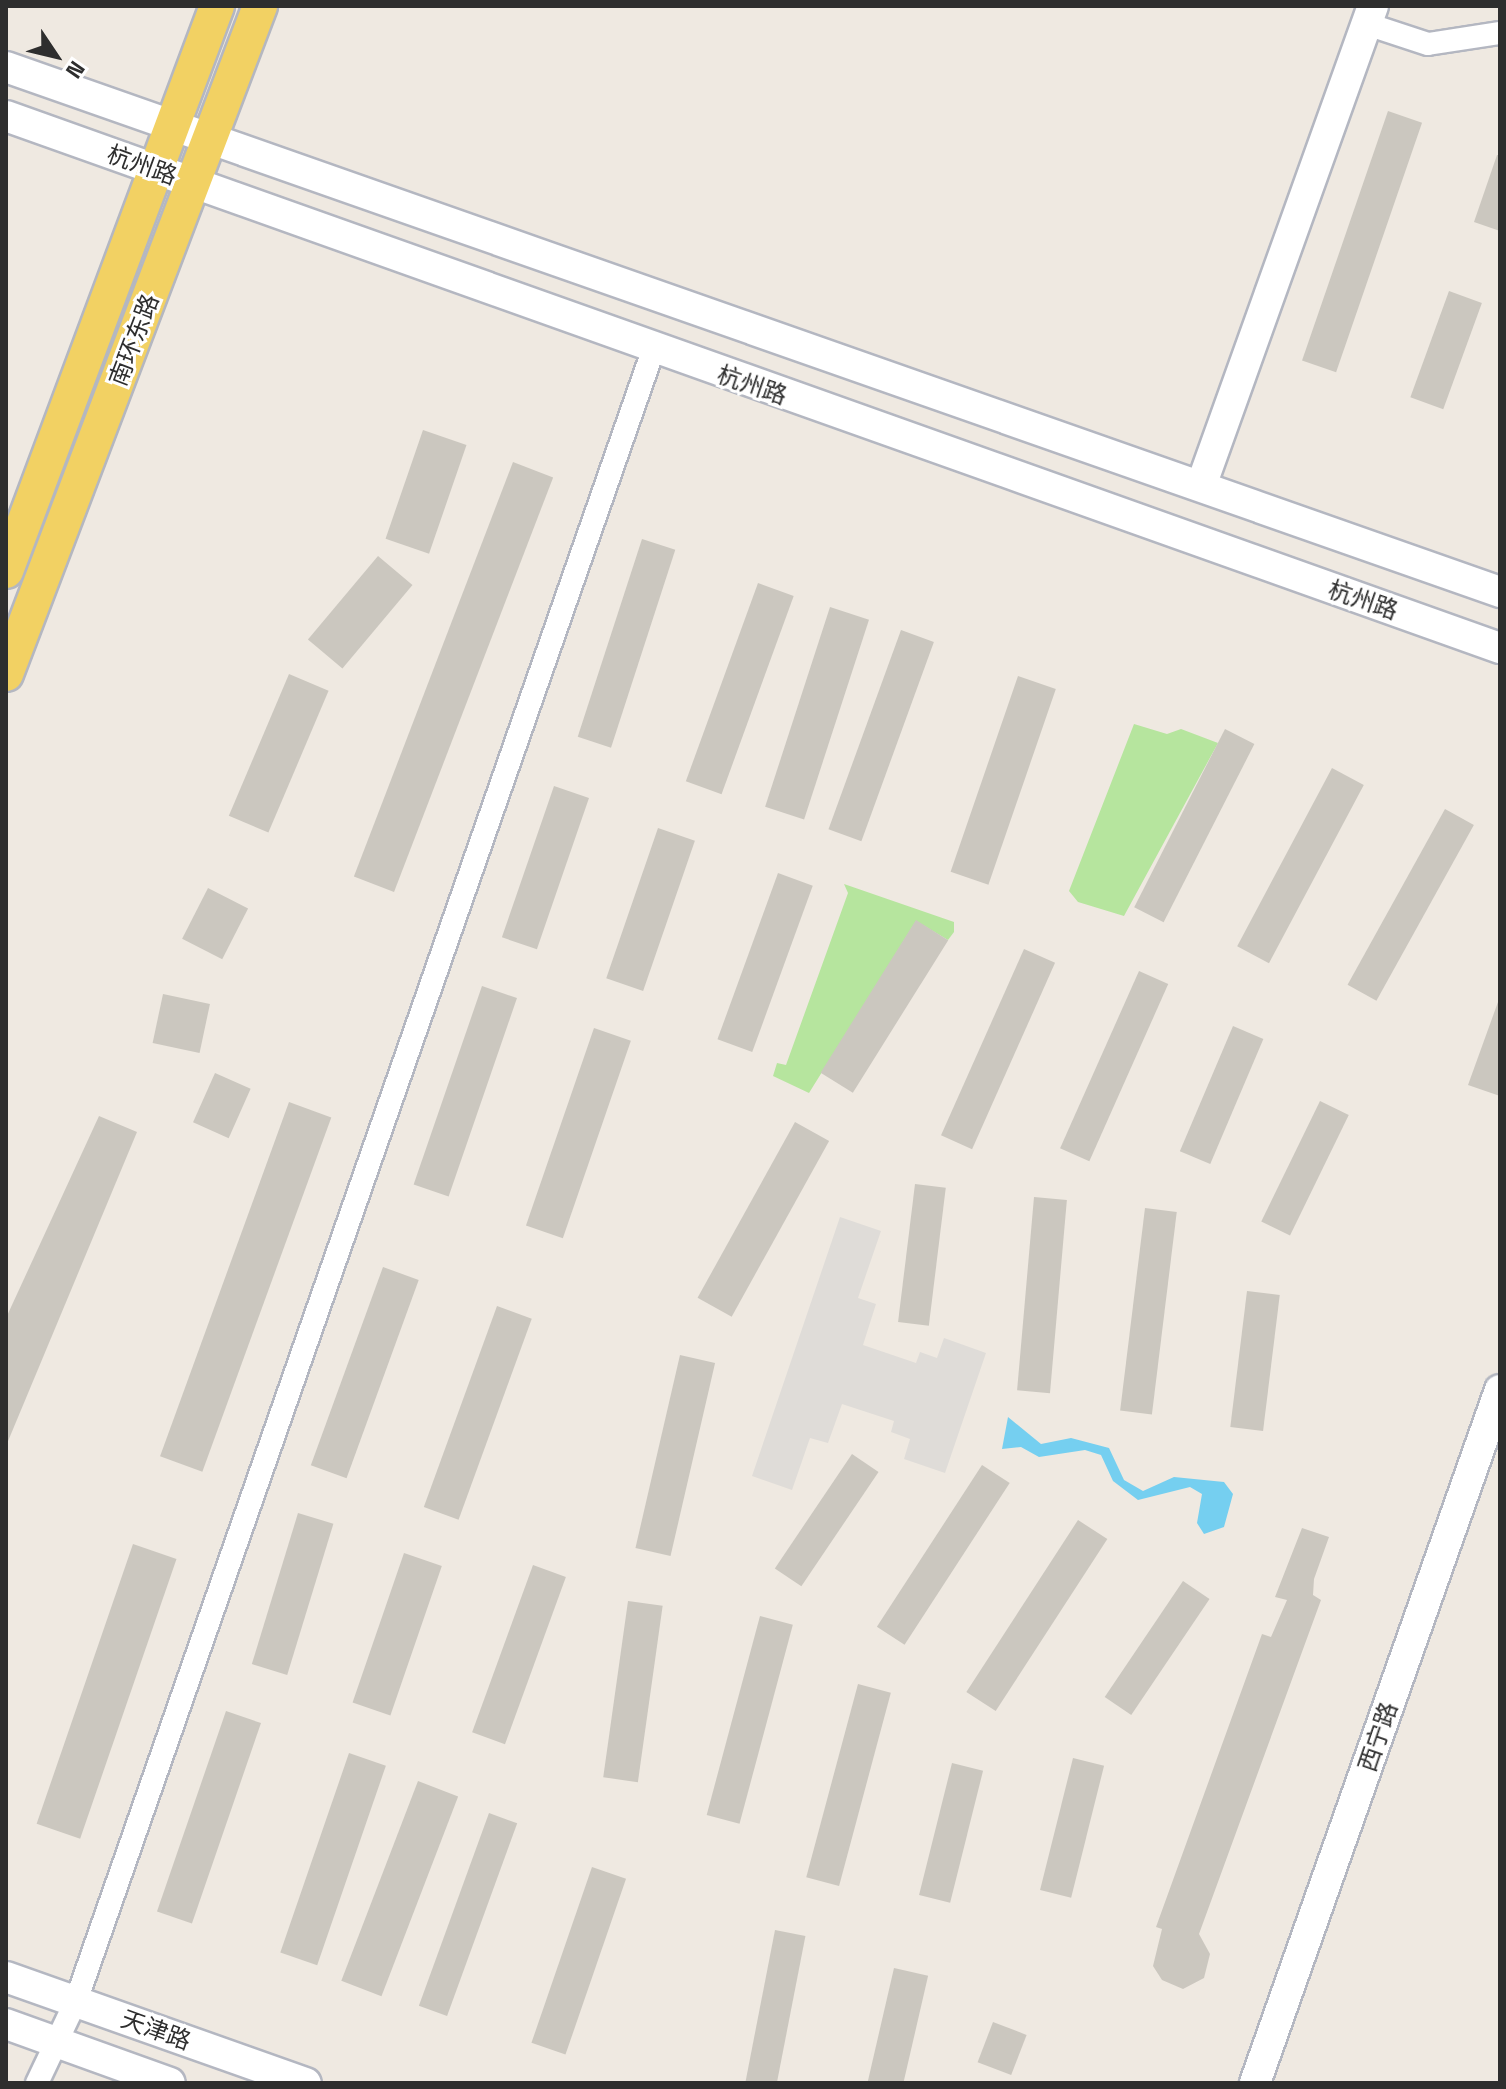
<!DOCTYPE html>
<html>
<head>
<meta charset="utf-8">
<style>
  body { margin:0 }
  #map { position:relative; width:1506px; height:2089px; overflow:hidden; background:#efe9e1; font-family:"Space Grotesk","Noto Sans SC",sans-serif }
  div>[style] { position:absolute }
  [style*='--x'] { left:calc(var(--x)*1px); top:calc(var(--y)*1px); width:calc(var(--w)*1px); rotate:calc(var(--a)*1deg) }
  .green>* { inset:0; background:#b6e59e }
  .plaza>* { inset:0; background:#dfdcd8 }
  .water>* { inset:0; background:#75cff0 }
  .building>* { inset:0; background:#cbc7bf; transform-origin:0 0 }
  .roads { filter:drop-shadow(2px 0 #b4b7c1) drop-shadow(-2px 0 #b4b7c1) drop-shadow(0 2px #b4b7c1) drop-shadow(0 -2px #b4b7c1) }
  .street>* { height:22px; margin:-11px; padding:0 11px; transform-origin:11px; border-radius:11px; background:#fff }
  .secondary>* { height:30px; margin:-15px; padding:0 15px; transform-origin:15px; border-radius:15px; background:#fff }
  .primary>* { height:34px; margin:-17px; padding:0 17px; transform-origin:17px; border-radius:17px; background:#f2d163 }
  span { translate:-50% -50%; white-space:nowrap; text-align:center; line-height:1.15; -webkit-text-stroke:6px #fff; paint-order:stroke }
  .street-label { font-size:24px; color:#2e2e2e }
  .frame { position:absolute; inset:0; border:8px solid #2e2e2e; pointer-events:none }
  .north { position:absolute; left:16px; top:16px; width:80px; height:80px; -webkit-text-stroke:6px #fff; paint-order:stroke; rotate:125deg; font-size:22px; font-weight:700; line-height:32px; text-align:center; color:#2e2e2e }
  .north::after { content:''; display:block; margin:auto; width:28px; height:36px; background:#2e2e2e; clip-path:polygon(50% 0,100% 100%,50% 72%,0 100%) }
</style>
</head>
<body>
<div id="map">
  <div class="green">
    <i style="clip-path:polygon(1134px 724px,1167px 734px,1181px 729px,1218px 743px,1124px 916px,1078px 902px,1069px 891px)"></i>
    <i style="clip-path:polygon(844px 884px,954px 922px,954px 932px,948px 940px,916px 921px,809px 1093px,773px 1076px,777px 1063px,786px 1065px,848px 893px)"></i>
  </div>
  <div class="plaza">
    <i style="clip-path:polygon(840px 1217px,881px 1231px,858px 1298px,876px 1304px,863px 1345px,916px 1363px,920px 1352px,937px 1358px,944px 1338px,986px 1353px,945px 1473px,904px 1459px,910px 1439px,891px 1432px,894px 1421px,842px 1404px,828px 1443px,810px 1438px,792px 1490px,752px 1476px)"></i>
  </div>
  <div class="water">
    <i style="clip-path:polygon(1008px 1417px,1041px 1444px,1071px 1438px,1109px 1448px,1124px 1480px,1143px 1491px,1174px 1477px,1224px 1482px,1233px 1494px,1224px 1527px,1204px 1534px,1197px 1523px,1202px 1494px,1190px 1487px,1138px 1500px,1113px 1481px,1101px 1455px,1085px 1450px,1039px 1457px,1021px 1447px,1002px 1449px)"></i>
  </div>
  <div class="building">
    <i style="left:1388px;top:111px;width:36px;height:264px;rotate:19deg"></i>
    <i style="clip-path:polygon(1497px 155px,1500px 155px,1500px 231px,1474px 222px)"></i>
    <i style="left:1449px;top:291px;width:35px;height:113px;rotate:20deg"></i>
    <i style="left:423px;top:430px;width:46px;height:115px;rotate:19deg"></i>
    <i style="left:513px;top:462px;width:43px;height:444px;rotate:21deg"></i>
    <i style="left:642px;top:539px;width:35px;height:208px;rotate:18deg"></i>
    <i style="left:378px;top:556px;width:45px;height:109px;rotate:40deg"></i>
    <i style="left:758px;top:583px;width:38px;height:211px;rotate:20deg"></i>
    <i style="left:830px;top:607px;width:41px;height:210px;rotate:18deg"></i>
    <i style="left:901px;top:630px;width:35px;height:212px;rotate:20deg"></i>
    <i style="left:289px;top:674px;width:43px;height:154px;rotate:23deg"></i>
    <i style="left:1018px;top:676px;width:40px;height:207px;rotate:19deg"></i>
    <i style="left:1225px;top:729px;width:33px;height:200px;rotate:27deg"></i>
    <i style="left:1332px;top:768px;width:36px;height:202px;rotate:28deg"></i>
    <i style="left:554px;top:786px;width:37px;height:160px;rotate:19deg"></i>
    <i style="left:1445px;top:809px;width:33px;height:201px;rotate:29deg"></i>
    <i style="left:658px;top:828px;width:39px;height:159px;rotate:19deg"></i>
    <i style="left:778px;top:873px;width:37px;height:177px;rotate:20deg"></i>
    <i style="left:208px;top:888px;width:45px;height:57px;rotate:27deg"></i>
    <i style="left:916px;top:920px;width:38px;height:180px;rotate:32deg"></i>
    <i style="left:1024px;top:949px;width:34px;height:204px;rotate:24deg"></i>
    <i style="left:1139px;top:971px;width:32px;height:194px;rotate:24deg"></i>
    <i style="left:482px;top:986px;width:37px;height:210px;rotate:19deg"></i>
    <i style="left:163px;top:994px;width:48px;height:50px;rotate:12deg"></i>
    <i style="clip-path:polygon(1498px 1002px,1500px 1003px,1500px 1096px,1468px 1085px)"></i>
    <i style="left:1233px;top:1026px;width:33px;height:136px;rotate:23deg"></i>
    <i style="left:594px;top:1028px;width:39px;height:209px;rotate:19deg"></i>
    <i style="left:215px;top:1073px;width:39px;height:54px;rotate:24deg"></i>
    <i style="left:1320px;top:1101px;width:32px;height:134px;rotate:26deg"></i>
    <i style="left:289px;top:1102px;width:45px;height:377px;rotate:20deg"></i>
    <i style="clip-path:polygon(99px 1116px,137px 1132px,6px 1446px,6px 1318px)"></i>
    <i style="left:795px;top:1122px;width:39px;height:201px;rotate:29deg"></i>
    <i style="left:915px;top:1184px;width:31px;height:139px;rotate:7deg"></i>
    <i style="left:1034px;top:1197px;width:33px;height:194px;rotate:5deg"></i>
    <i style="left:1145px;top:1208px;width:32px;height:204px;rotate:7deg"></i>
    <i style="left:383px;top:1267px;width:38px;height:211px;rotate:20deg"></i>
    <i style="left:1247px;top:1291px;width:33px;height:137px;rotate:7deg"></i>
    <i style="left:497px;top:1306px;width:37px;height:214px;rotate:20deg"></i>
    <i style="left:680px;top:1355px;width:36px;height:198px;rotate:13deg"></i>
    <i style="left:852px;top:1454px;width:32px;height:138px;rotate:34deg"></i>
    <i style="left:982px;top:1465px;width:33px;height:193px;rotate:33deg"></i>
    <i style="left:298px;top:1513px;width:37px;height:158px;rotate:17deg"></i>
    <i style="left:1078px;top:1520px;width:35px;height:205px;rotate:33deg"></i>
    <i style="clip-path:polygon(1302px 1528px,1329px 1537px,1314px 1579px,1313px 1595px,1321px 1600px,1199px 1934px,1210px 1954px,1204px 1978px,1183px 1989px,1162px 1980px,1153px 1966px,1162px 1929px,1156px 1927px,1262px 1634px,1271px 1637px,1287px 1600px,1275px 1597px)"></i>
    <i style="left:133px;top:1544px;width:46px;height:296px;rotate:19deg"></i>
    <i style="left:404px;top:1553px;width:40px;height:158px;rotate:19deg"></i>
    <i style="left:533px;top:1565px;width:35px;height:178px;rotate:20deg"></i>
    <i style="left:1183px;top:1581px;width:32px;height:140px;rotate:34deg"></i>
    <i style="left:628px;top:1601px;width:35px;height:178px;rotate:8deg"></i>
    <i style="left:760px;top:1616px;width:34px;height:206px;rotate:15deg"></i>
    <i style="left:858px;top:1684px;width:34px;height:200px;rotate:15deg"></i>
    <i style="left:226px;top:1711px;width:37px;height:212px;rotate:19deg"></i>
    <i style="left:349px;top:1753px;width:39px;height:211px;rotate:19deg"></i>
    <i style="left:1073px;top:1758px;width:32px;height:136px;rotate:14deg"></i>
    <i style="left:952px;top:1763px;width:32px;height:136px;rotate:14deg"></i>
    <i style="left:418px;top:1781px;width:43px;height:214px;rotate:21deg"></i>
    <i style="left:489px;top:1813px;width:30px;height:205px;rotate:20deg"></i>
    <i style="left:592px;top:1867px;width:36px;height:186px;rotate:19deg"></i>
    <i style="left:775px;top:1930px;width:31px;height:156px;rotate:11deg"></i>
    <i style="left:894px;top:1968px;width:35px;height:119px;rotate:13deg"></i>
    <i style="left:993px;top:2022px;width:36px;height:43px;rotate:21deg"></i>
  </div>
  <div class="roads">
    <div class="street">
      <i style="--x:1367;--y:24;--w:64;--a:18.2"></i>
      <i style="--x:1428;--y:44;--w:73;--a:-8.7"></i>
      <i style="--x:37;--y:2083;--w:91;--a:-64.6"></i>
      <i style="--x:76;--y:2001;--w:1748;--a:-70.73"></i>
    </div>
    <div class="secondary">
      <i style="--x:6;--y:67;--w:1584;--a:19.36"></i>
      <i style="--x:6;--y:116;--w:1586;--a:19.6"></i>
      <i style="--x:1201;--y:486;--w:510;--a:-70.29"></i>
      <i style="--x:6;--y:1977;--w:318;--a:19.5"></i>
      <i style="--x:6;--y:2024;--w:174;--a:19.8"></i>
      <i style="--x:1255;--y:2083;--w:735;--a:-70.53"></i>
    </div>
    <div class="primary">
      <i style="--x:6;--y:571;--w:603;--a:-69.52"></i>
      <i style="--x:6;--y:674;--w:715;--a:-69.18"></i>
    </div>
  </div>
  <div class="street-label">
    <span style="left:142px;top:165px;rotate:20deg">杭州路</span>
    <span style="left:134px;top:340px;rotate:-69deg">南环东路</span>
    <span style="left:752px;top:385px;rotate:19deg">杭州路</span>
    <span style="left:1363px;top:600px;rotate:19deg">杭州路</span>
    <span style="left:1378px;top:1737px;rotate:-71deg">西宁路</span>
    <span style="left:156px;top:2030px;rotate:20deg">天津路</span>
  </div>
  <div class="frame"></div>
  <div class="north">N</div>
</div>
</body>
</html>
